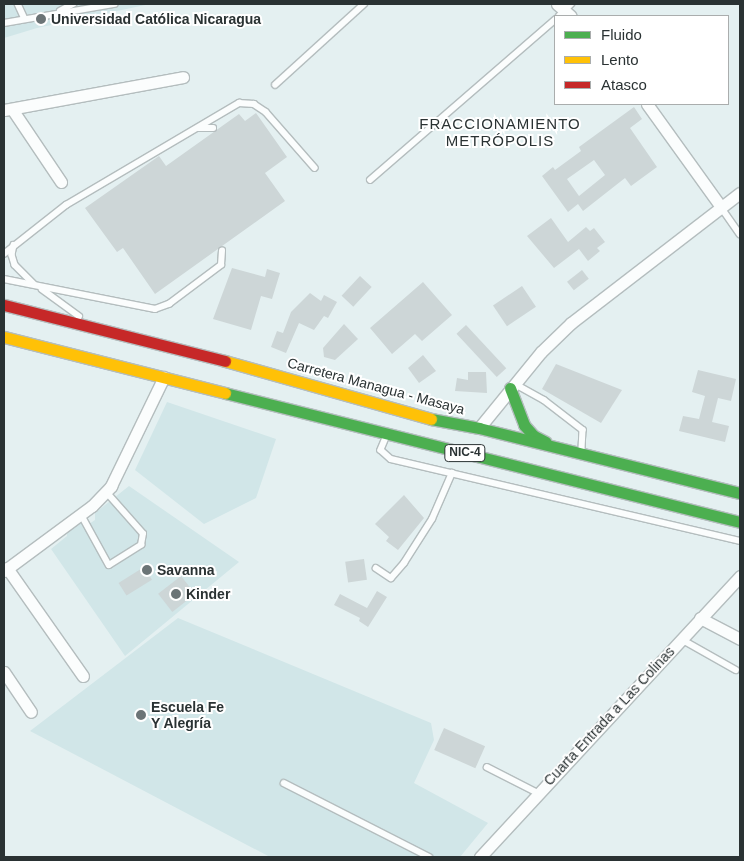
<!DOCTYPE html>
<html>
<head>
<meta charset="utf-8">
<style>
  body { margin:0 }
  #map { position:relative; width:744px; height:861px; overflow:hidden; background:#e4f0f1; font-family:Helvetica,sans-serif }
  div>[style] { position:absolute }
  [style*='--x'] { left:calc(var(--x)*1px); top:calc(var(--y)*1px); width:calc(var(--w)*1px); rotate:calc(var(--a)*1deg) }
  .built>* { inset:0; background:#d1e6e8 }
  .building>* { inset:0; background:#cdd6d7; transform-origin:0 0 }
  .roads { filter:drop-shadow(1px 0 #b4bdbe) drop-shadow(-1px 0 #b4bdbe) drop-shadow(0 1px #b4bdbe) drop-shadow(0 -1px #b4bdbe) }
  .lane>* { height:5.5px; margin:-2.75px; padding:0 2.75px; transform-origin:2.75px; border-radius:2.75px; background:#fbfdfd }
  .street>* { height:11px; margin:-5.5px; padding:0 5.5px; transform-origin:5.5px; border-radius:5.5px; background:#fbfdfd }
  .fast>* { height:11px; margin:-5.5px; padding:0 5.5px; transform-origin:5.5px; border-radius:5.5px; background:#4caf50 }
  .slow>* { height:11px; margin:-5.5px; padding:0 5.5px; transform-origin:5.5px; border-radius:5.5px; background:#ffc107 }
  .jam>* { height:11px; margin:-5.5px; padding:0 5.5px; transform-origin:5.5px; border-radius:5.5px; background:#c62828 }
  .dots>* { width:14px; height:14px; translate:-50% -50%; box-sizing:border-box; border:2px solid #fff; border-radius:50% }
  span { translate:-50% -50%; white-space:nowrap; text-align:center; line-height:1.15; -webkit-text-stroke:4px #fff; paint-order:stroke }
  .shield-label span { padding:1px 4px; background:#fff; border:1px solid; border-radius:4px; -webkit-text-stroke-width:0 }
  .shield-label { font-size:12px; color:#2a3233; font-weight:700 }
  .poi-label { font-size:14px; color:#2a3233; font-weight:700 }
  .left { translate:0 -50%; text-align:left }
  .street-label { font-size:14px; color:#2a3233 }
  .neighbourhood-label { font-size:15px; color:#2a3233; letter-spacing:1px }
  .frame { position:absolute; inset:0; border:5px solid #2a3233; pointer-events:none }
  .legend { position:absolute; left:554px; top:15px; width:175px; height:90px; box-sizing:border-box; background:#fff; border:1px solid #aaadad; margin:0; padding:6px 9px; list-style:none; font-size:15px; color:#2a3233 }
  .legend li { display:flex; align-items:center; gap:10px; height:25px }
  .legend b { width:25px; border:1px solid #aaadad }
</style>
</head>
<body>
<div id="map">
  <div class="built">
    <i style="clip-path:polygon(4px 4px,150px 4px,37px 28px,4px 38px)"></i>
    <i style="clip-path:polygon(167px 402px,276px 439px,256px 498px,204px 524px,135px 470px)"></i>
    <i style="clip-path:polygon(129px 486px,239px 562px,125px 656px,51px 549px,67px 536px,67px 531px,75px 523px,89px 524px,95px 520px,95px 513px)"></i>
    <i style="clip-path:polygon(178px 618px,431px 723px,434px 740px,414px 783px,488px 823px,460px 857px,270px 857px,30px 731px)"></i>
  </div>
  <div class="building">
    <i style="clip-path:polygon(evenodd,634px 107px,642px 119px,630px 128px,657px 167px,631px 186px,625px 178px,583px 211px,578px 204px,568px 212px,542px 176px,553px 167px,555px 170px,581px 151px,579px 147px,634px 107px,594px 160px,605px 175px,579px 196px,567px 179px,594px 160px)"></i>
    <i style="clip-path:polygon(256px 113px,287px 157px,265px 173px,285px 201px,155px 294px,123px 248px,117px 252px,85px 208px,159px 156px,166px 166px,239px 114px,245px 121px)"></i>
    <i style="clip-path:polygon(551px 218px,568px 242px,586px 227px,590px 231px,594px 228px,605px 242px,597px 248px,600px 251px,588px 261px,579px 249px,554px 268px,527px 236px)"></i>
    <i style="clip-path:polygon(232px 268px,265px 277px,267px 269px,280px 273px,272px 299px,261px 296px,251px 330px,213px 319px)"></i>
    <i style="left:582px;top:270px;width:11px;height:19px;rotate:52deg"></i>
    <i style="left:360px;top:276px;width:16px;height:27px;rotate:43deg"></i>
    <i style="clip-path:polygon(423px 282px,452px 315px,422px 341px,415px 334px,392px 354px,370px 328px)"></i>
    <i style="left:522px;top:286px;width:25px;height:35px;rotate:56deg"></i>
    <i style="clip-path:polygon(310px 293px,321px 301px,324px 295px,337px 302px,328px 318px,324px 316px,314px 330px,299px 323px,286px 353px,271px 347px,277px 331px,283px 333px,291px 312px)"></i>
    <i style="clip-path:polygon(344px 324px,358px 339px,335px 360px,324px 357px,323px 348px)"></i>
    <i style="left:466px;top:325px;width:59px;height:13px;rotate:47deg"></i>
    <i style="clip-path:polygon(423px 355px,436px 371px,419px 383px,408px 368px)"></i>
    <i style="clip-path:polygon(556px 364px,622px 390px,601px 423px,542px 389px)"></i>
    <i style="clip-path:polygon(698px 370px,736px 379px,731px 401px,718px 398px,712px 422px,729px 426px,725px 442px,679px 431px,683px 416px,699px 419px,705px 396px,692px 392px)"></i>
    <i style="clip-path:polygon(468px 372px,486px 372px,487px 393px,455px 391px,457px 378px,468px 380px)"></i>
    <i style="clip-path:polygon(404px 495px,424px 518px,398px 550px,386px 541px,389px 537px,375px 524px)"></i>
    <i style="left:364px;top:559px;width:21px;height:19px;rotate:82deg"></i>
    <i style="left:144px;top:567px;width:15px;height:30px;rotate:58deg"></i>
    <i style="left:181px;top:576px;width:23px;height:29px;rotate:52deg"></i>
    <i style="clip-path:polygon(377px 591px,387px 597px,368px 627px,359px 621px,360px 618px,334px 605px,340px 594px,367px 608px)"></i>
    <i style="left:444px;top:728px;width:45px;height:24px;rotate:24deg"></i>
  </div>
  <div class="roads">
    <div class="lane">
      <i style="--x:18;--y:4;--w:14;--a:65"></i>
      <i style="--x:60;--y:11;--w:15;--a:-28"></i>
      <i style="--x:559;--y:16;--w:17;--a:-45"></i>
      <i style="--x:4;--y:23;--w:112;--a:-9.8"></i>
      <i style="--x:275;--y:85;--w:120;--a:-42.3"></i>
      <i style="--x:198;--y:128;--w:15;--a:0"></i>
      <i style="--x:370;--y:180;--w:245;--a:-40.9"></i>
      <i style="--x:721;--y:207;--w:33;--a:55"></i>
      <i style="--x:14;--y:245;--w:10;--a:101"></i>
      <i style="--x:12;--y:255;--w:10;--a:73"></i>
      <i style="--x:15;--y:265;--w:27;--a:45"></i>
      <i style="--x:4;--y:254;--w:79;--a:-38.3"></i>
      <i style="--x:66;--y:205;--w:201;--a:-30.5"></i>
      <i style="--x:239;--y:103;--w:15;--a:4"></i>
      <i style="--x:254;--y:104;--w:14;--a:34"></i>
      <i style="--x:266;--y:112;--w:74;--a:48.8"></i>
      <i style="--x:4;--y:279;--w:154;--a:11.2"></i>
      <i style="--x:155;--y:309;--w:15;--a:-20"></i>
      <i style="--x:169;--y:304;--w:65;--a:-36.9"></i>
      <i style="--x:221;--y:265;--w:14;--a:-86"></i>
      <i style="--x:42;--y:289;--w:46;--a:36.1"></i>
      <i style="--x:515;--y:384;--w:33;--a:29"></i>
      <i style="--x:544;--y:400;--w:49;--a:37.6"></i>
      <i style="--x:583;--y:430;--w:19;--a:93"></i>
      <i style="--x:386;--y:438;--w:13;--a:113"></i>
      <i style="--x:381;--y:450;--w:13;--a:42"></i>
      <i style="--x:391;--y:459;--w:359;--a:13.2"></i>
      <i style="--x:81;--y:514;--w:58;--a:61.2"></i>
      <i style="--x:109;--y:565;--w:38;--a:-32"></i>
      <i style="--x:141;--y:545;--w:11;--a:-80"></i>
      <i style="--x:143;--y:534;--w:56;--a:-131.4"></i>
      <i style="--x:376;--y:568;--w:18;--a:34"></i>
      <i style="--x:391;--y:578;--w:20;--a:-49"></i>
      <i style="--x:404;--y:563;--w:52;--a:-57.5"></i>
      <i style="--x:432;--y:519;--w:50;--a:-66.5"></i>
      <i style="--x:681;--y:639;--w:63;--a:29.4"></i>
      <i style="--x:487;--y:767;--w:57;--a:27"></i>
      <i style="--x:284;--y:783;--w:163;--a:27"></i>
    </div>
    <div class="street">
      <i style="--x:557;--y:4;--w:18;--a:41"></i>
      <i style="--x:647;--y:104;--w:127;--a:54.3"></i>
      <i style="--x:12;--y:109;--w:88;--a:56.1"></i>
      <i style="--x:4;--y:110;--w:182;--a:-10.4"></i>
      <i style="--x:479;--y:428;--w:98;--a:-50.8"></i>
      <i style="--x:541;--y:352;--w:42;--a:-44"></i>
      <i style="--x:571;--y:323;--w:213;--a:-37.6"></i>
      <i style="--x:7;--y:568;--w:132;--a:54.9"></i>
      <i style="--x:4;--y:571;--w:109;--a:-36.5"></i>
      <i style="--x:92;--y:506;--w:28;--a:-46"></i>
      <i style="--x:111;--y:486;--w:121;--a:-64.1"></i>
      <i style="--x:700;--y:618;--w:45;--a:27.7"></i>
      <i style="--x:4;--y:672;--w:48;--a:56"></i>
      <i style="--x:480;--y:857;--w:383;--a:-47.2"></i>
    </div>
    <div class="fast">
      <i style="--x:510;--y:388;--w:40;--a:69"></i>
      <i style="--x:524;--y:425;--w:15;--a:48"></i>
      <i style="--x:534;--y:436;--w:13;--a:27"></i>
      <i style="--x:225;--y:393;--w:531;--a:14.06"></i>
      <i style="--x:431;--y:419;--w:49;--a:10.6"></i>
      <i style="--x:479;--y:428;--w:269;--a:14"></i>
    </div>
    <div class="slow">
      <i style="--x:4;--y:337;--w:228;--a:14.2"></i>
      <i style="--x:225;--y:361;--w:214;--a:15.7"></i>
    </div>
    <div class="jam">
      <i style="--x:4;--y:305;--w:228;--a:14.2"></i>
    </div>
  </div>
  <div class="dots">
    <i style="left:41px;top:19px;background:#6b7476"></i>
    <i style="left:147px;top:570px;background:#6b7476"></i>
    <i style="left:176px;top:594px;background:#6b7476"></i>
    <i style="left:141px;top:715px;background:#6b7476"></i>
  </div>
  <div class="shield-label">
    <span style="left:465px;top:453px">NIC-4</span>
  </div>
  <div class="poi-label">
    <span class="left" style="left:51px;top:19px">Universidad Católica Nicaragua</span>
    <span class="left" style="left:157px;top:570px">Savanna</span>
    <span class="left" style="left:186px;top:594px">Kinder</span>
    <span class="left" style="left:151px;top:715px">Escuela Fe<br>Y Alegría</span>
  </div>
  <div class="street-label">
    <span style="left:376px;top:386px;rotate:15deg">Carretera Managua - Masaya</span>
    <span style="left:609px;top:716px;rotate:-47deg">Cuarta Entrada a Las Colinas</span>
  </div>
  <div class="neighbourhood-label">
    <span style="left:500px;top:132px">FRACCIONAMIENTO<br>METRÓPOLIS</span>
  </div>
  <div class="frame"></div>
  <ul class="legend">
  <li><b style="height:6px;background:#4caf50"></b>Fluido</li>
  <li><b style="height:6px;background:#ffc107"></b>Lento</li>
  <li><b style="height:6px;background:#c62828"></b>Atasco</li>
  </ul>
</div>
</body>
</html>
